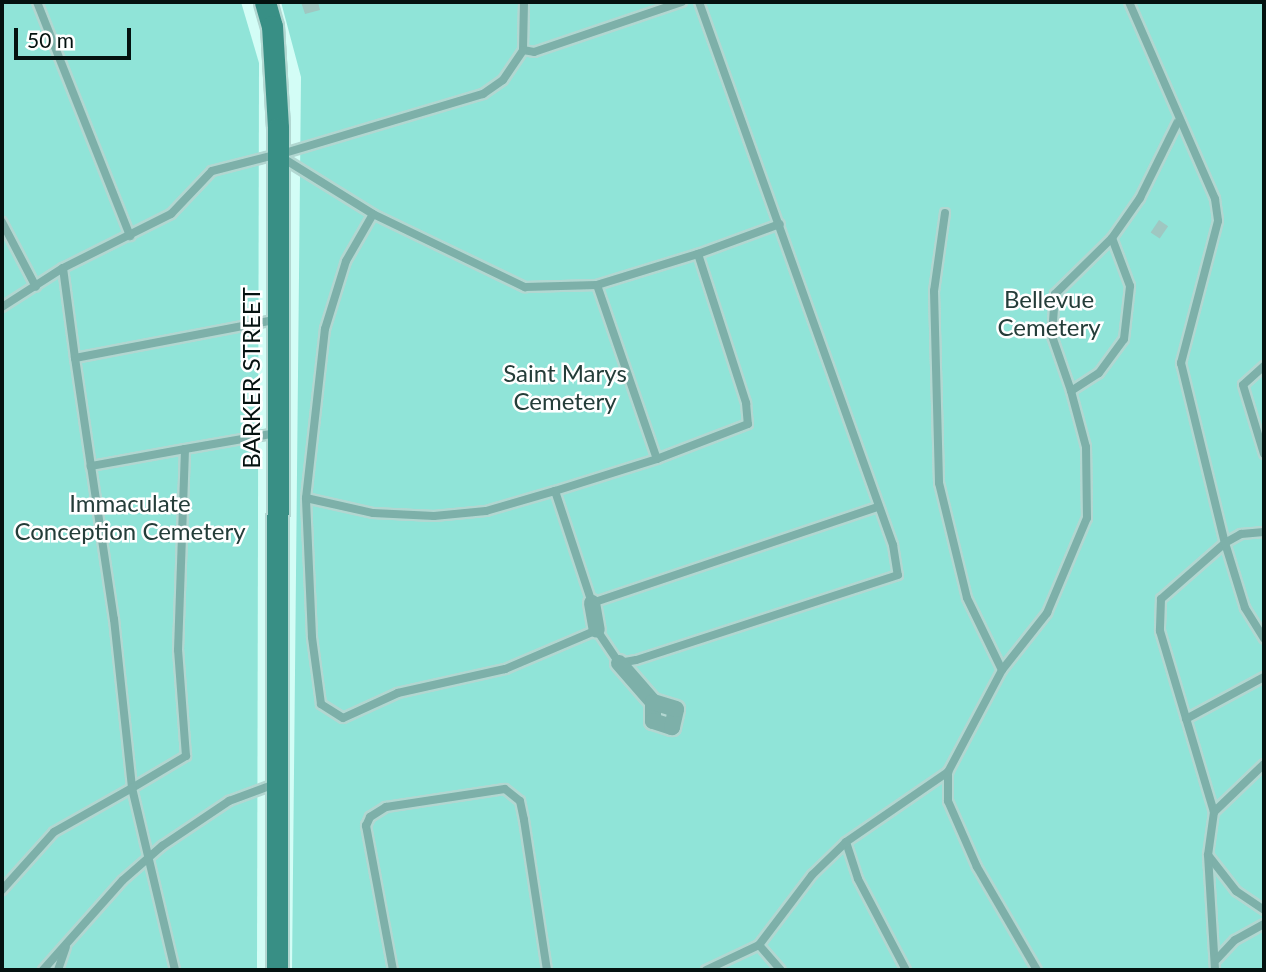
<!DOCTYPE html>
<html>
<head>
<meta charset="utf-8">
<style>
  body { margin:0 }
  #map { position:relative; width:1266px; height:972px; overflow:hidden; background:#d3fdf6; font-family:Lato,sans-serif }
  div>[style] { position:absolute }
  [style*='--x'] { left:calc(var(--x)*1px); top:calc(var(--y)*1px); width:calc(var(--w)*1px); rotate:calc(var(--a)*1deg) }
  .green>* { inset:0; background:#90e4d8 }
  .building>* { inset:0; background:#9fc7c1; transform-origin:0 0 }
  .roads { filter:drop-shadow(2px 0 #b2d7d1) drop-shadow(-2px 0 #b2d7d1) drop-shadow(0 2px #b2d7d1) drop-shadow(0 -2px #b2d7d1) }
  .lane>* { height:8px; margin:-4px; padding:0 4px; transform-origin:4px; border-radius:4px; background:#7db0a9 }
  .street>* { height:16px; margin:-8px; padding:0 8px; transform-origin:8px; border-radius:8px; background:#7db0a9 }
  .secondary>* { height:21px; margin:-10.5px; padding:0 10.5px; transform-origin:10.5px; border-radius:10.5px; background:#388f85 }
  span { translate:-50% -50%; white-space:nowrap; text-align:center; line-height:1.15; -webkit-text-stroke:5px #fff; paint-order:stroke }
  .park-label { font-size:24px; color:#243d39 }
  .street-label { font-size:24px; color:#041210 }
  .frame { position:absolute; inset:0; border:4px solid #041210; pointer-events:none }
  .scale { position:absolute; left:14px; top:28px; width:117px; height:32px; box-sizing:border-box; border:4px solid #041210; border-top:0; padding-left:9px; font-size:21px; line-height:24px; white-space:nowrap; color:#041210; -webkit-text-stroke:5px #fff; paint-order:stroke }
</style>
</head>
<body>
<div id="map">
  <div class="green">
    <i style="clip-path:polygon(2px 2px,241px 2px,259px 63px,257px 970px,2px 970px)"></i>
    <i style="clip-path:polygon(281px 2px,1264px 2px,1264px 970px,292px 970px,301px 77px)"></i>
  </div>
  <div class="building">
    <i style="clip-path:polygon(301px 2px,318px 2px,320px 10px,305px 14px)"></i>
    <i style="left:1159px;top:220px;width:11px;height:15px;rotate:34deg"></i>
  </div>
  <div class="roads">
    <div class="lane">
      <i style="--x:37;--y:2;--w:252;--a:68.3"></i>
      <i style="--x:524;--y:2;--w:48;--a:91.2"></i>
      <i style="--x:523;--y:50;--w:11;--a:10"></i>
      <i style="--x:534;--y:52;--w:156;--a:-18.7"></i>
      <i style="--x:699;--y:2;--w:577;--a:70.34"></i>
      <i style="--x:893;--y:545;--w:30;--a:81"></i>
      <i style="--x:898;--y:575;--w:275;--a:162"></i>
      <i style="--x:636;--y:660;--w:17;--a:170"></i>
      <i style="--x:619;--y:663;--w:40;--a:-124"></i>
      <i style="--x:597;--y:630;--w:100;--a:157"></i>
      <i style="--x:505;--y:669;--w:110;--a:167.4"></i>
      <i style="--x:398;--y:693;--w:60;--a:155.6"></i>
      <i style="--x:343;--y:718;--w:26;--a:-148"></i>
      <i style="--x:321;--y:704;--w:68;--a:-97.7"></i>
      <i style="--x:312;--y:637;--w:139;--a:-92.5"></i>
      <i style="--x:306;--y:498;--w:69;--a:12.6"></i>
      <i style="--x:373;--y:513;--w:61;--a:2.8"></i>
      <i style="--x:434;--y:516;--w:52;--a:-5.5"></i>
      <i style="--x:486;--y:511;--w:72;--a:-16.2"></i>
      <i style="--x:555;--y:491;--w:118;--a:71.7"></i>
      <i style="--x:592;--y:603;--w:302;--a:-18.6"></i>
      <i style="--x:1129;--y:2;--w:215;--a:66.4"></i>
      <i style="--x:1215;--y:199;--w:22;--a:82"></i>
      <i style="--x:1218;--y:221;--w:147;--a:104.6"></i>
      <i style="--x:1181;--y:363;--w:185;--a:76.3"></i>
      <i style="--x:1225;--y:543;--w:85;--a:138.8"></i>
      <i style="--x:1161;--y:599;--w:32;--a:92"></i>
      <i style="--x:1160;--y:631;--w:189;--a:73.4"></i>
      <i style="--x:1214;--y:812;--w:43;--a:97.9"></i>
      <i style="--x:1208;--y:855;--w:46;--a:52.1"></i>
      <i style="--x:1236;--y:891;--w:34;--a:34"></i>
      <i style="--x:945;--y:213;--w:79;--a:98"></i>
      <i style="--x:934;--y:291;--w:192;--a:88.5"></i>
      <i style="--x:939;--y:483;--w:118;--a:76.3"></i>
      <i style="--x:967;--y:598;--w:80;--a:64.1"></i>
      <i style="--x:1002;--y:670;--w:115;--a:117.9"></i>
      <i style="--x:948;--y:772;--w:29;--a:90"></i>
      <i style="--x:948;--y:801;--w:72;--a:66.3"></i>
      <i style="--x:977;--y:867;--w:119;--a:59.8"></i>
      <i style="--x:373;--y:214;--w:112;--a:-148.2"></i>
      <i style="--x:278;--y:155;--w:214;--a:-16.6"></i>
      <i style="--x:483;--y:94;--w:24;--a:-35"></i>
      <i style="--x:503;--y:80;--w:36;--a:-56"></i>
      <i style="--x:2;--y:222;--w:73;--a:62.4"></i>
      <i style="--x:1112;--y:238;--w:80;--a:135.5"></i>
      <i style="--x:1055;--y:294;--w:42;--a:94.1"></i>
      <i style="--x:1052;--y:336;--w:58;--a:70.9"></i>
      <i style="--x:1071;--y:391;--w:33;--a:-33"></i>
      <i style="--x:1099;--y:373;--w:42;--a:-53.7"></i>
      <i style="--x:1124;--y:339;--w:53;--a:-83.5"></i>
      <i style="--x:1130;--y:286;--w:51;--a:-110.6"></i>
      <i style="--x:1112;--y:238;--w:49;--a:-55"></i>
      <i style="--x:1140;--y:198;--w:84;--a:-63.7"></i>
      <i style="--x:698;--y:254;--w:87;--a:-20.1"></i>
      <i style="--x:63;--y:268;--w:121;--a:-26.6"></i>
      <i style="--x:171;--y:214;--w:59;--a:-46.4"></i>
      <i style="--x:212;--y:171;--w:65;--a:-14.3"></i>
      <i style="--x:597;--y:285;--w:106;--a:-17.1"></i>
      <i style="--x:698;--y:254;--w:157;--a:72.1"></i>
      <i style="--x:746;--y:403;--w:21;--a:85"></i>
      <i style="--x:748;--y:424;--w:97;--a:159"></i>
      <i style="--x:2;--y:307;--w:72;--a:-32.6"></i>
      <i style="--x:63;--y:268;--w:91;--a:82.4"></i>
      <i style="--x:75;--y:358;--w:109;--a:81.6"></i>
      <i style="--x:91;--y:466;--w:155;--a:81.5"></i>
      <i style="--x:114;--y:619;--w:170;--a:83.9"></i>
      <i style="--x:132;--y:788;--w:63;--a:-30.7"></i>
      <i style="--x:186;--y:756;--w:106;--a:-94.3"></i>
      <i style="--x:178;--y:650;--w:201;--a:-88"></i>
      <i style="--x:185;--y:449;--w:96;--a:169.7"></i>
      <i style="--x:75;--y:358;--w:204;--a:-10.8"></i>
      <i style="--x:1264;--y:366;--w:28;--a:138"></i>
      <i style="--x:1243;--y:385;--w:72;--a:73.1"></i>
      <i style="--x:185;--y:449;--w:93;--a:-9.9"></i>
      <i style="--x:306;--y:498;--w:170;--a:-83.6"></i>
      <i style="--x:325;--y:329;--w:71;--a:-72.8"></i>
      <i style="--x:346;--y:261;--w:54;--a:-60.1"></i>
      <i style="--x:373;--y:214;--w:169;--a:25.7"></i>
      <i style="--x:525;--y:287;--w:72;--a:-1.6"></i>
      <i style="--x:597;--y:285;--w:184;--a:71"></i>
      <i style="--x:657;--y:459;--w:107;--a:162.6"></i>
      <i style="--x:1264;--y:532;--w:23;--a:175"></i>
      <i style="--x:1241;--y:534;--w:18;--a:151"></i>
      <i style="--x:1225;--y:543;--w:68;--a:72.9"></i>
      <i style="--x:1245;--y:608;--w:36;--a:58"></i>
      <i style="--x:1002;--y:670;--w:73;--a:-51.7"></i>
      <i style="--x:1047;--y:613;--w:103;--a:-67.2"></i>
      <i style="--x:1087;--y:518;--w:71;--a:-90.8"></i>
      <i style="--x:1086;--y:447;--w:58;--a:-105"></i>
      <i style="--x:1186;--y:719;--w:89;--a:-28.3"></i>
      <i style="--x:1214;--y:812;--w:69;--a:-43.8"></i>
      <i style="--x:846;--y:842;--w:39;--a:72"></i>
      <i style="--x:858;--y:879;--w:103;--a:62.2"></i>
      <i style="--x:1208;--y:855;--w:115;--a:86.5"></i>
      <i style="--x:2;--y:890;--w:78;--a:-48.1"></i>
      <i style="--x:54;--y:832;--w:90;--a:-29.4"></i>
      <i style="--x:132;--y:788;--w:187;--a:76.7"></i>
      <i style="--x:759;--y:945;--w:33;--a:49"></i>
      <i style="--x:1217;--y:959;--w:26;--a:-47"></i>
      <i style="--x:1235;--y:940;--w:33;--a:-29"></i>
      <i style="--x:43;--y:970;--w:120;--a:-48.4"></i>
      <i style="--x:123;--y:880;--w:52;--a:-41.1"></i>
      <i style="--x:162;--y:846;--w:81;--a:-33.9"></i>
      <i style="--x:229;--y:801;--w:49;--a:-20.3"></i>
      <i style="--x:58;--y:970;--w:24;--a:-71"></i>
      <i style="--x:393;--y:970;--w:147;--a:-100.6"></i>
      <i style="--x:366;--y:826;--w:10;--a:-66"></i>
      <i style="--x:370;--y:817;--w:19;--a:-32"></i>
      <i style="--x:386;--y:807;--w:120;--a:-8.6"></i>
      <i style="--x:505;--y:789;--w:19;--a:39"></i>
      <i style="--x:520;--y:801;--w:19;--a:78"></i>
      <i style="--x:524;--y:820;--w:152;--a:81.3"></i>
      <i style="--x:706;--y:970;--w:59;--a:-25.3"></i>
      <i style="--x:759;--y:945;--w:88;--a:-52.9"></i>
      <i style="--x:812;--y:875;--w:47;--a:-44.1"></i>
      <i style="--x:846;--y:842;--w:124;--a:-34.5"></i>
    </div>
    <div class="street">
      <i style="--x:592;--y:603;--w:27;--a:80"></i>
      <i style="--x:619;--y:663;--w:52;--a:48.9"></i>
      <i style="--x:653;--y:702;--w:19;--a:90"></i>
      <i style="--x:653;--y:721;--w:20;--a:18"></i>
      <i style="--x:672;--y:727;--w:18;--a:-77"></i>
      <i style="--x:676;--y:709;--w:24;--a:-163"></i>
    </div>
    <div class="secondary">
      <i style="--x:265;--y:2;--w:25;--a:74"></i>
      <i style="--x:272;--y:26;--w:102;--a:86.6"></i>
      <i style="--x:278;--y:128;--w:842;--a:90.07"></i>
    </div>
  </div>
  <div class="park-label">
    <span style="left:1049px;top:313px">Bellevue<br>Cemetery</span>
    <span style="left:565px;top:387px">Saint Marys<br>Cemetery</span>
    <span style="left:130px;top:517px">Immaculate<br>Conception Cemetery</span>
  </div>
  <div class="street-label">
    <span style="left:251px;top:378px;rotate:-90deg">BARKER STREET</span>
  </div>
  <div class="frame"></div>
  <div class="scale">50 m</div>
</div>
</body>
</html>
